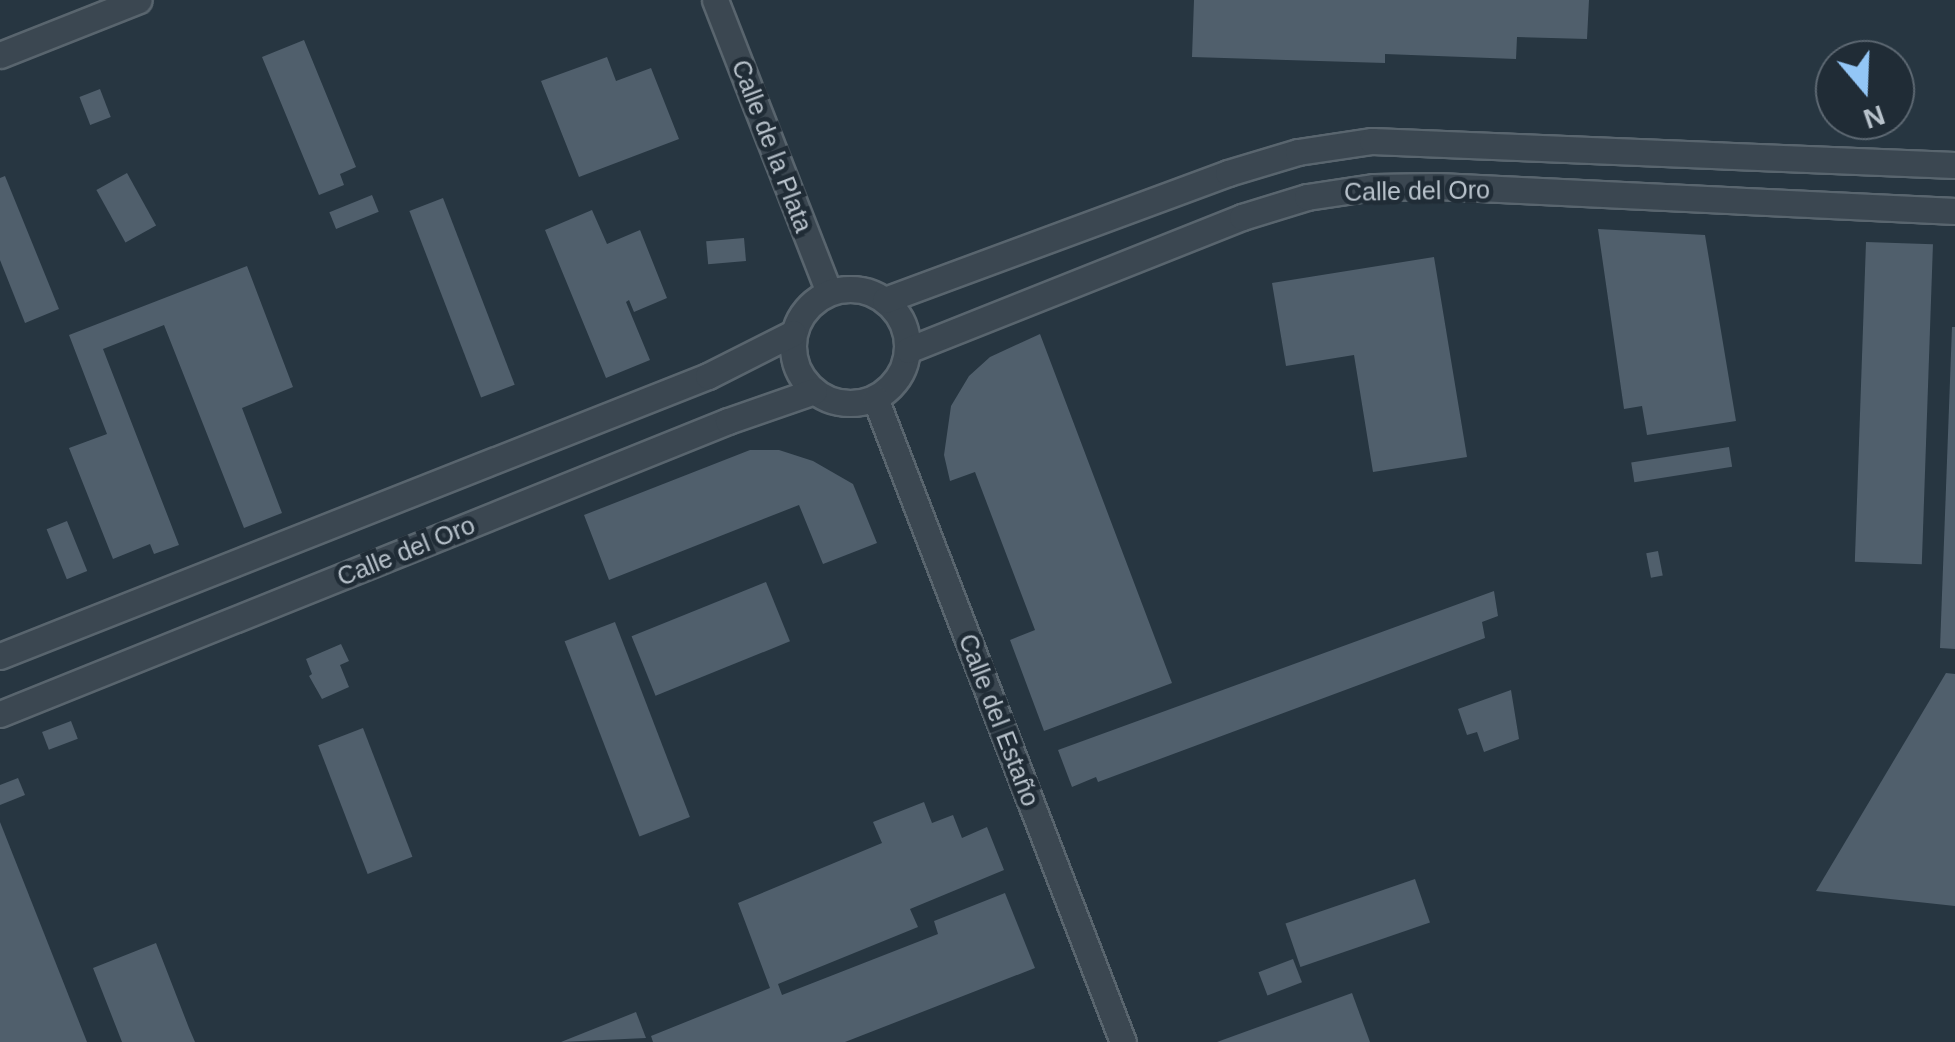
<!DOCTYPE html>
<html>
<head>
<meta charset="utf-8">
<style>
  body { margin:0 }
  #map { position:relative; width:1955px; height:1042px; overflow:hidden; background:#273641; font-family:Arial,sans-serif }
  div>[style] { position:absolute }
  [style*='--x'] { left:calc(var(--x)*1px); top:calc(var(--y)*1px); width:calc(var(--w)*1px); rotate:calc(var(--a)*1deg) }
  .building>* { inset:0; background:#505f6c; transform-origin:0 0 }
  .roads { filter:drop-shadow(2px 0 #59656e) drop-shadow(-2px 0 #59656e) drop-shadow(0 2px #59656e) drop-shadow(0 -2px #59656e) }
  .street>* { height:25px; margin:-12.5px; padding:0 12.5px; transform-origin:12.5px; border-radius:12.5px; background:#3b4751 }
  .street>.ring { margin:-12.5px; padding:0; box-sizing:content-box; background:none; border:25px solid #3b4751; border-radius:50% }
  span { translate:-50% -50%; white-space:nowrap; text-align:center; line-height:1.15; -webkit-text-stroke:9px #202c36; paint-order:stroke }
  .street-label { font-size:25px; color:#b8c2cb }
  .north { position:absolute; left:1815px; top:40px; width:100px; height:100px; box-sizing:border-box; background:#202c36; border:2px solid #5d6872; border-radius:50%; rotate:161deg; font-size:28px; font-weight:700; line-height:40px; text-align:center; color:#b8c2cb }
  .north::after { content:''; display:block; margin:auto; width:35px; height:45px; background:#93c6f6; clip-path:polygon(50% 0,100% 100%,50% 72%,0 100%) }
</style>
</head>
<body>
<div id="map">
  <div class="building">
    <i style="clip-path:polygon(1194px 0,1589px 0,1587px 39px,1517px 37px,1516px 59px,1385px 54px,1385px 63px,1192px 57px)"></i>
    <i style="clip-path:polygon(304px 40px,356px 167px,340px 174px,344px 185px,319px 195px,262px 57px)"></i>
    <i style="clip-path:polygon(607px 57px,616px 81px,651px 68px,679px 139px,579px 177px,541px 81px)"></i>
    <i style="left:100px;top:89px;width:30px;height:22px;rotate:69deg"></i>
    <i style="left:127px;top:173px;width:60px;height:35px;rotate:61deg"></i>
    <i style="clip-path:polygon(5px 176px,59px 309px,25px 323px,0 260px,0 178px)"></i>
    <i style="left:372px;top:195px;width:18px;height:46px;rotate:68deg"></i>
    <i style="left:443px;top:198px;width:200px;height:36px;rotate:69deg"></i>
    <i style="clip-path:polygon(592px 210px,607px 244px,640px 230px,667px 298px,634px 312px,629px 300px,626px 302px,650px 360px,606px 378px,545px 230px)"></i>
    <i style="clip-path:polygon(1598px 229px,1705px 235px,1736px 421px,1647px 435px,1642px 406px,1624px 409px)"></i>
    <i style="left:744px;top:238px;width:23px;height:38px;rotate:85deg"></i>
    <i style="left:1866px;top:242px;width:67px;height:320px;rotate:2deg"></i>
    <i style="clip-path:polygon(1434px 257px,1467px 457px,1373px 472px,1354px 355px,1286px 366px,1272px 283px)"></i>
    <i style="clip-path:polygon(247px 266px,293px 387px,242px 408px,282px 513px,244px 528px,164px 325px,103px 349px,179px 545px,154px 554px,150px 544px,113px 559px,69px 448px,107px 434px,69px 335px)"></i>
    <i style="clip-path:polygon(1952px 327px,1955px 327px,1955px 649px,1940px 648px)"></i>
    <i style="clip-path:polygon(1040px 334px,1172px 683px,1044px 731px,1010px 640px,1035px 630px,975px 472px,950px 481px,944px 455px,951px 406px,969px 376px,990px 357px)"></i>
    <i style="left:1729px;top:447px;width:20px;height:99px;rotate:81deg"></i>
    <i style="clip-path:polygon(750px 450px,779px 450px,813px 461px,853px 484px,877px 543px,823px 564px,799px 505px,609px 580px,584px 515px)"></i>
    <i style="left:67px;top:521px;width:54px;height:22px;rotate:68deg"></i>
    <i style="left:1658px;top:551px;width:25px;height:12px;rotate:79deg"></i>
    <i style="left:766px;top:582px;width:64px;height:145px;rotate:68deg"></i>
    <i style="clip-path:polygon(1494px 591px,1498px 616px,1482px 622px,1485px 638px,1098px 782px,1096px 777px,1072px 787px,1058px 750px)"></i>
    <i style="left:615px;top:622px;width:209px;height:54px;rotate:69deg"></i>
    <i style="clip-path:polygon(341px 644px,349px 661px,340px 665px,349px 687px,322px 699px,309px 676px,312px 674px,306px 659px)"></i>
    <i style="clip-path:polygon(1946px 673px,1955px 674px,1955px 906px,1816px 891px)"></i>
    <i style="clip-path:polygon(1511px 690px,1519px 739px,1484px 752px,1477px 732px,1467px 735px,1458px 709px)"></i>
    <i style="left:71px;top:721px;width:19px;height:31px;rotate:69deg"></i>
    <i style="left:363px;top:728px;width:138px;height:48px;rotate:69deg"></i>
    <i style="clip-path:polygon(18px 778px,25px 795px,0 805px,0 785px)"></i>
    <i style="clip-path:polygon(924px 802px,932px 823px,953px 815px,962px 838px,987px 827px,1004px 870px,910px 909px,918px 927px,778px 984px,782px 995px,938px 934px,934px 921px,1005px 893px,1035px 968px,845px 1042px,653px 1042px,651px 1036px,770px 988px,738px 903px,882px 843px,873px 822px)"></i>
    <i style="clip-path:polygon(0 822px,87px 1042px,0 1042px)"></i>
    <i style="left:1415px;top:879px;width:46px;height:137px;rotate:71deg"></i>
    <i style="clip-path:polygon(156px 943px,189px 1028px,195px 1042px,122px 1042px,93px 968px)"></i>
    <i style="left:1293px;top:959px;width:25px;height:37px;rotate:69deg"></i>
    <i style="clip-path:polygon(1352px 993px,1370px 1042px,1217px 1042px)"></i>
    <i style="clip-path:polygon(636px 1012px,646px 1038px,561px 1042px)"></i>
  </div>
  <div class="roads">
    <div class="street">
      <i style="--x:715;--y:0;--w:313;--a:68.7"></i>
      <i style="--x:0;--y:55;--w:149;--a:-21.6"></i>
      <i class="ring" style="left:793px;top:289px;width:89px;height:89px"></i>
      <i style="--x:885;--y:300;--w:366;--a:-20.3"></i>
      <i style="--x:1228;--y:173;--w:73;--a:-16.7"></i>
      <i style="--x:1298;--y:152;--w:75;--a:-8.5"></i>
      <i style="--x:1372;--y:141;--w:583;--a:2.36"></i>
      <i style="--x:908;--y:350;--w:360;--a:-21.7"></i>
      <i style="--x:1242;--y:217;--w:68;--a:-17.1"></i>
      <i style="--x:1307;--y:197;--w:68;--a:-8.5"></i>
      <i style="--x:1374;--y:187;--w:64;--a:-0.9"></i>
      <i style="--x:1438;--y:186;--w:518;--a:2.77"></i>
      <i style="--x:875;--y:398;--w:690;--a:68.94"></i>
      <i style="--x:0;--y:656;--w:761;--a:-21.58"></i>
      <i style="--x:708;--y:376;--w:95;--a:-26.8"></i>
      <i style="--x:0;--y:714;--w:785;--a:-21.92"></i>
      <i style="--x:728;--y:421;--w:91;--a:-19.2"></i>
    </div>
  </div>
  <div class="street-label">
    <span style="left:772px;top:146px;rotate:69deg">Calle de la Plata</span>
    <span style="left:1417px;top:191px;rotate:-1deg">Calle del Oro</span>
    <span style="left:406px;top:551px;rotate:-22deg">Calle del Oro</span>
    <span style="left:999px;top:720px;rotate:69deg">Calle del Estaño</span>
  </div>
  <div class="north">N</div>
</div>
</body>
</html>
